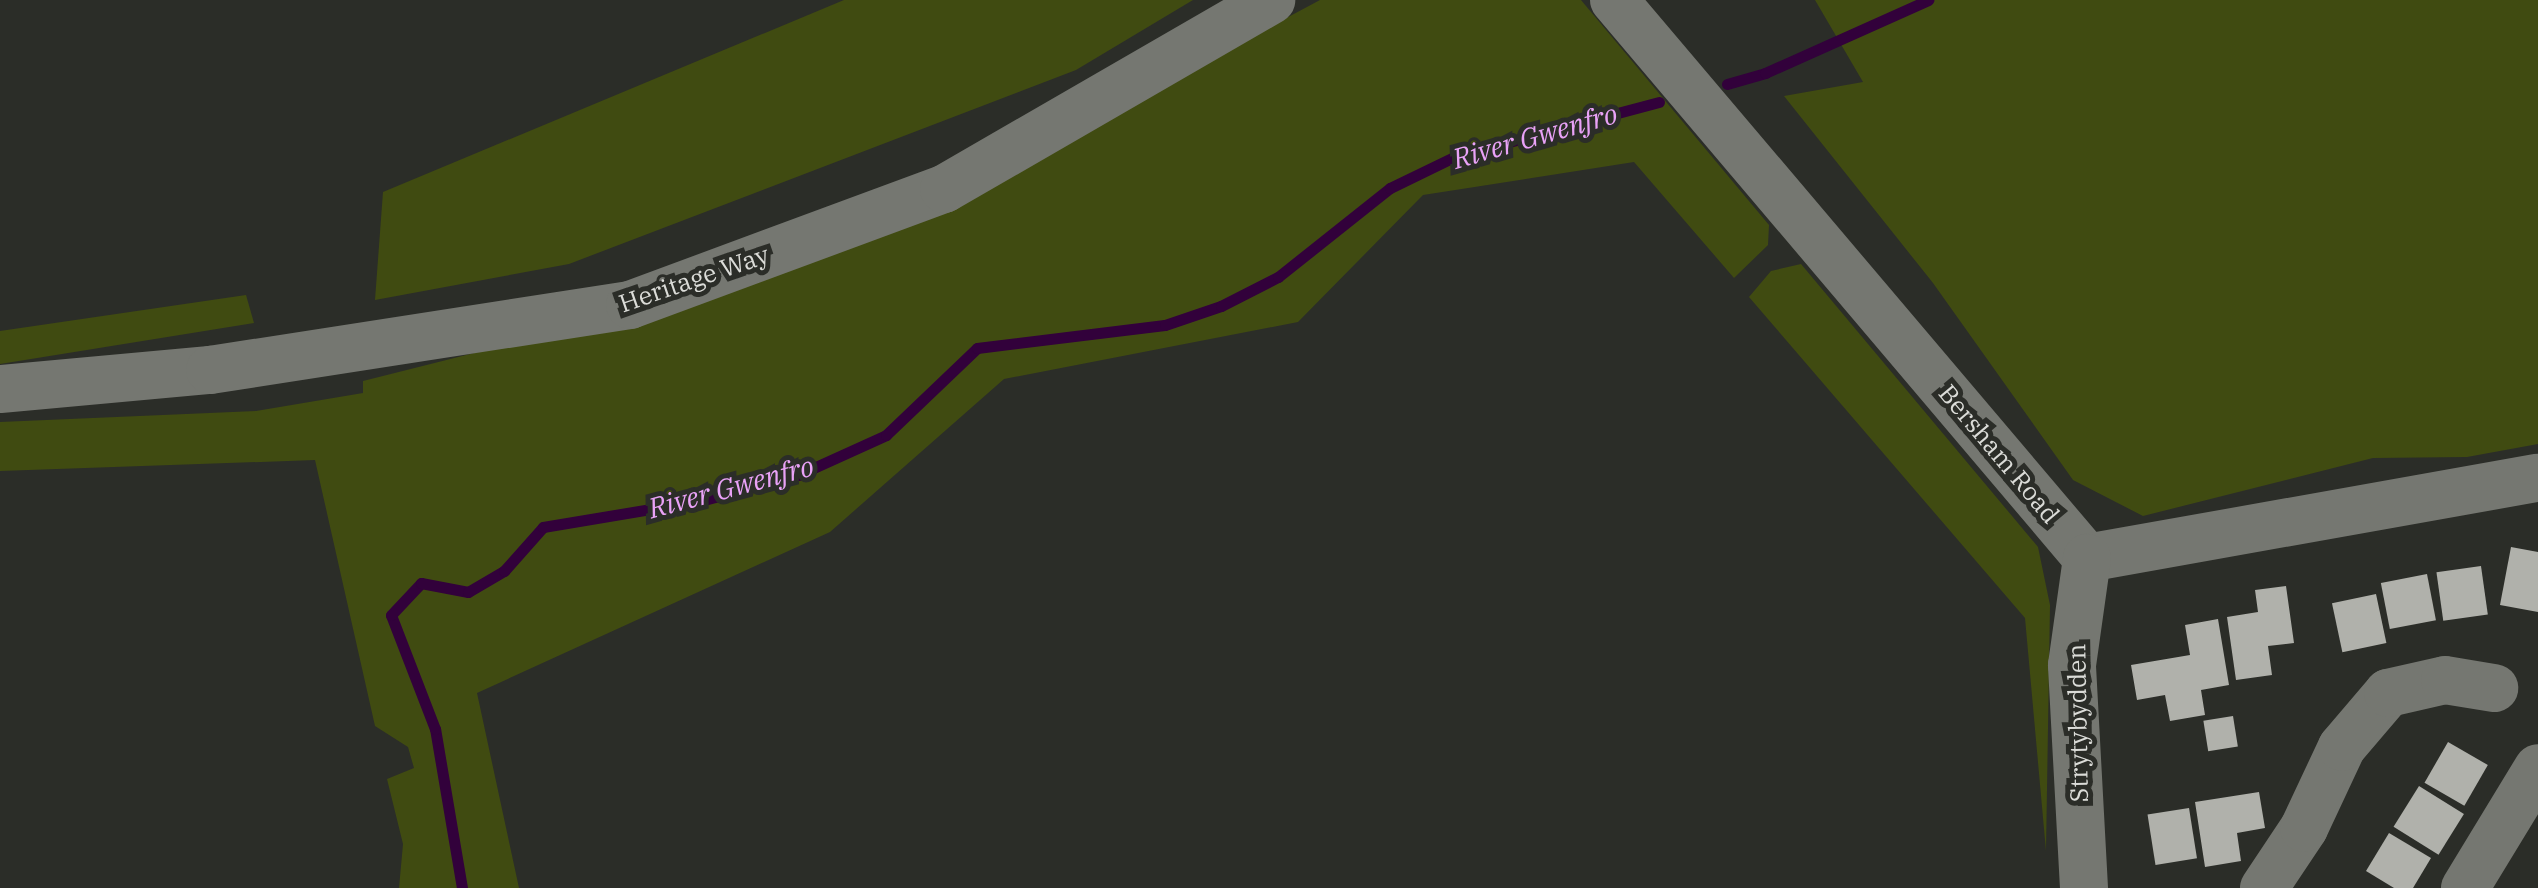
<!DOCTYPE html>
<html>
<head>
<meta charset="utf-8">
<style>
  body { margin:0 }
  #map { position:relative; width:2538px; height:888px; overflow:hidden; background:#2b2d28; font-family:"IBM Plex Serif",serif }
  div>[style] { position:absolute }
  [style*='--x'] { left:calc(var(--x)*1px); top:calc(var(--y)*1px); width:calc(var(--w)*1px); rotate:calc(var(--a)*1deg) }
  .green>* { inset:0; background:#404b11 }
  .stream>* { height:11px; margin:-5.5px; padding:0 5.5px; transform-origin:5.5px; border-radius:5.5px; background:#32013b }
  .building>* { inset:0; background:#b0b1ab; transform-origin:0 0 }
  .minor>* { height:48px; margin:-24px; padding:0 24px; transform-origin:24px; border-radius:24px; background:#757771 }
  span { translate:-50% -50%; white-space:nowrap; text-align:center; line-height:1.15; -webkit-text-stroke:10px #2b2d28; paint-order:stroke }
  .street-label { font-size:25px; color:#dbdcd8 }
  .water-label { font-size:28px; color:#e9a2f7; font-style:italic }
</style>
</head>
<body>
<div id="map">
  <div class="green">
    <i style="clip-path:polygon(844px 0,1193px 0,1076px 70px,569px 264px,375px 300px,383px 192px)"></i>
    <i style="clip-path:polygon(1320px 0,1581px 0,1769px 225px,1768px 245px,1734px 278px,1634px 162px,1423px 195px,1298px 322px,1004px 379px,830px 532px,477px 693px,519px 888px,399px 888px,403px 844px,387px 779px,414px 768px,408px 747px,375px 726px,315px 460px,0 471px,0 422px,256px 411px,363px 393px,363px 381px,634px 313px,971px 187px)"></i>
    <i style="clip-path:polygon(1815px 0,2538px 0,2538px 444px,2467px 457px,2373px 458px,2143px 516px,2073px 480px,1933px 283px,1784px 96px,1863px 82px)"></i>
    <i style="clip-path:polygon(1801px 264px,2038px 547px,2050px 605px,2046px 851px,2025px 618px,1749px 297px,1771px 271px)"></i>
    <i style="clip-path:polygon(246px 295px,254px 323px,0 364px,0 331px)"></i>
  </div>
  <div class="stream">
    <i style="--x:1727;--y:84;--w:40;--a:-16"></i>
    <i style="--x:1765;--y:73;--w:179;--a:-24.1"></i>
    <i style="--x:462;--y:888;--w:161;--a:-99.6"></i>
    <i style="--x:435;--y:729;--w:122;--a:-111.1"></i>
    <i style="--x:391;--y:615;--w:44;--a:-46.8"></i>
    <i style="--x:421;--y:583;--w:48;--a:10.8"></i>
    <i style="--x:468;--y:592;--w:42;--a:-30.3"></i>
    <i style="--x:504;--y:571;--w:59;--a:-48.4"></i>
    <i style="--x:543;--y:527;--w:163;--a:-9.5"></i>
    <i style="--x:704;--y:500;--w:97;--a:-14.9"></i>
    <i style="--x:798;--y:475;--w:97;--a:-24.4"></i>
    <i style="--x:886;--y:435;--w:126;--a:-43.7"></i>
    <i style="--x:977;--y:348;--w:189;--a:-7"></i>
    <i style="--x:1165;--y:325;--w:59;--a:-18.7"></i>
    <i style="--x:1221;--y:306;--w:64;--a:-27"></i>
    <i style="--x:1278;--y:277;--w:143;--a:-38.5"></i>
    <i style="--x:1390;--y:188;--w:73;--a:-25.9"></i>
    <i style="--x:1456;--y:156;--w:210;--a:-14.9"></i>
  </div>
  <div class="building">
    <i style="clip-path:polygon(2511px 547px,2538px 552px,2538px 612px,2500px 605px)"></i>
    <i style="left:2481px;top:566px;width:49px;height:45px;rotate:82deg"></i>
    <i style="left:2427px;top:574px;width:47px;height:47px;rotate:79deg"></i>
    <i style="clip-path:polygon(2286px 586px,2294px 643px,2268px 646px,2272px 675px,2236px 680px,2227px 617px,2258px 612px,2255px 590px)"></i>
    <i style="left:2376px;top:594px;width:50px;height:45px;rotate:78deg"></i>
    <i style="clip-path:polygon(2218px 619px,2229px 685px,2201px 690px,2205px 715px,2170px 721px,2165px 695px,2137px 700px,2131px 665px,2190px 655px,2185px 625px)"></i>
    <i style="left:2233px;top:716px;width:31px;height:30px;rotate:81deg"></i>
    <i style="left:2448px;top:742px;width:46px;height:47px;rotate:30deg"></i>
    <i style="left:2419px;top:786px;width:53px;height:48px;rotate:32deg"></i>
    <i style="clip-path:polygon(2259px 792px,2265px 828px,2237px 833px,2241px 861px,2205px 867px,2195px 802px)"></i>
    <i style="left:2189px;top:808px;width:51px;height:42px;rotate:81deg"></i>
    <i style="clip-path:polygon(2389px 833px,2431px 858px,2413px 888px,2394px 888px,2366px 871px)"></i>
  </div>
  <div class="minor">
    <i style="--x:1614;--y:0;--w:732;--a:49.71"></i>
    <i style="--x:0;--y:389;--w:211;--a:-5.2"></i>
    <i style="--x:210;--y:370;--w:425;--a:-8.8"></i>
    <i style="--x:630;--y:305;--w:335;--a:-20.3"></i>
    <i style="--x:944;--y:189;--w:378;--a:-30"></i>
    <i style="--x:2087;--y:558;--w:458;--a:-10.1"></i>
    <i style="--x:2084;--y:888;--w:223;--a:-93.1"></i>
    <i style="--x:2072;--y:665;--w:108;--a:-82"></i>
    <i style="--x:2264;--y:888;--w:72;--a:-56.3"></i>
    <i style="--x:2304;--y:828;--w:89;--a:-64.9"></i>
    <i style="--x:2342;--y:747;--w:71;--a:-49.6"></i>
    <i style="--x:2388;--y:693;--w:58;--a:-12.8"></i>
    <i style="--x:2445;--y:680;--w:50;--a:9.3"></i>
    <i style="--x:2465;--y:888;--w:140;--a:-58.7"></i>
  </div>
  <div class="street-label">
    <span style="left:694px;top:279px;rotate:-19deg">Heritage Way</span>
    <span style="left:1999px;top:454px;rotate:50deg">Bersham Road</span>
    <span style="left:2078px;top:723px;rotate:-91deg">Strytybydden</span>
  </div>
  <div class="water-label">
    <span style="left:1535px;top:136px;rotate:-16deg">River Gwenfro</span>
    <span style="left:731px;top:487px;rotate:-15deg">River Gwenfro</span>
  </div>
</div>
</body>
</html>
